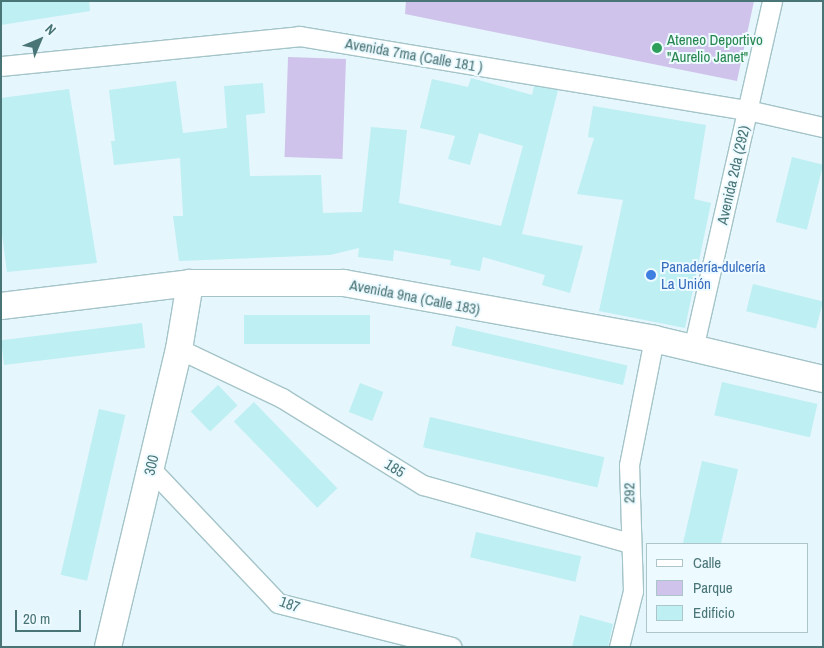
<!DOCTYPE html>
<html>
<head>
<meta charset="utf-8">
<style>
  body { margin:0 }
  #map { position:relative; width:824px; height:648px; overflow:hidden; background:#e6f6fd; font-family:"Archivo Narrow",sans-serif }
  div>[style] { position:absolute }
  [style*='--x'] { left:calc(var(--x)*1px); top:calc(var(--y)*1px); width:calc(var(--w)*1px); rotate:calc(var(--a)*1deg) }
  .green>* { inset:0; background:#cfc3eb; transform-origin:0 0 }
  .building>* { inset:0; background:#bdeff3; transform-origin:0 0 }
  .roads { filter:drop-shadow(1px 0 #a4c4c8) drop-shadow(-1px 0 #a4c4c8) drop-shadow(0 1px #a4c4c8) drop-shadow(0 -1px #a4c4c8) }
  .street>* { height:19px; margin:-9.5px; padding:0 9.5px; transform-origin:9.5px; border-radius:9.5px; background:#fff }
  .secondary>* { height:26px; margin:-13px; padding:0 13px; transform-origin:13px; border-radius:13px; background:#fff }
  .dots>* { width:14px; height:14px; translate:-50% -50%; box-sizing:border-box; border:2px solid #edfaff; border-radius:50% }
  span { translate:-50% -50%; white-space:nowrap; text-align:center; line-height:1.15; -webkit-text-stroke:4px #edfaff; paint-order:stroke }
  .leisure-label { font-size:15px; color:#27864d }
  .left { translate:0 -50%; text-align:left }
  .street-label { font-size:15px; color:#4a7577 }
  .shop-label { font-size:15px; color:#366cbe }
  .frame { position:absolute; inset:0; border:2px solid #4a7577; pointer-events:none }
  .legend { position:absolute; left:646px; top:543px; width:162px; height:90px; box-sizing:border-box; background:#edfaff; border:1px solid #acc5c9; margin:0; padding:6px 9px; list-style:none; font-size:15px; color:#4a7577 }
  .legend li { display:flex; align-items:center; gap:10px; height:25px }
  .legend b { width:25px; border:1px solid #acc5c9 }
  .north { position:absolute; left:15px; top:15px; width:50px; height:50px; -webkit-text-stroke:4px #edfaff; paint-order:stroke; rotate:45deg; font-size:14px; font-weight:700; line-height:20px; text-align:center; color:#4a7577 }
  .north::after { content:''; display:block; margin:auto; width:18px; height:22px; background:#4a7577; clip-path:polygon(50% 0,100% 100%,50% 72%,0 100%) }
  .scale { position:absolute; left:15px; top:610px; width:66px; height:22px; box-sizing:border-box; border:2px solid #4a7577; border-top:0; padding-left:6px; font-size:15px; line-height:18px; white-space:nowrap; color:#4a7577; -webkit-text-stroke:4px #edfaff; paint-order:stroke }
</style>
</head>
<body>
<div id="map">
  <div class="green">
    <i style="clip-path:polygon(406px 1px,754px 1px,737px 81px,405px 14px)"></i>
    <i style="left:346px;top:59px;width:100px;height:58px;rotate:92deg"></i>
  </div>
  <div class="building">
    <i style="clip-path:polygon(1px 1px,89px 1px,90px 11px,1px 25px)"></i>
    <i style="clip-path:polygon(471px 78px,532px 95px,534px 86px,558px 90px,522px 234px,583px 246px,570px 293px,542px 285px,545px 275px,483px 257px,480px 271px,450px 265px,451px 260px,394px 250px,393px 261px,358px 257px,359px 248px,330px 255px,179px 261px,173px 216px,183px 216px,180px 158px,114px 165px,111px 141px,115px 141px,109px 90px,176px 81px,183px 133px,227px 128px,224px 86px,263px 83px,265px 113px,246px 115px,250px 176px,321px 175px,323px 213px,362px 212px,371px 127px,407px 130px,399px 203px,501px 226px,523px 146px,479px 133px,470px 165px,448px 159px,455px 136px,420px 128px,432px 79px,468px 87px)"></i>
    <i style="clip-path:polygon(69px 89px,97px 263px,7px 272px,1px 226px,1px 98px)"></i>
    <i style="clip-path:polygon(593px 106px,706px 125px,694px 199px,711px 203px,685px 328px,599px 311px,623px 200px,577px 194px,594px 138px,588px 137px)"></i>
    <i style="left:792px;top:157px;width:32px;height:67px;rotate:14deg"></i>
    <i style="left:753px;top:284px;width:72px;height:28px;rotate:14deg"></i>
    <i style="left:244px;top:315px;width:126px;height:29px"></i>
    <i style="left:142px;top:323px;width:25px;height:142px;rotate:83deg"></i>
    <i style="left:456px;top:326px;width:176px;height:20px;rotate:13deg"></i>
    <i style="left:722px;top:382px;width:98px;height:34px;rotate:13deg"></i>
    <i style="left:360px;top:383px;width:25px;height:31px;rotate:21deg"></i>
    <i style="left:218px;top:385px;width:28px;height:38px;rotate:46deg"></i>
    <i style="left:254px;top:402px;width:120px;height:28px;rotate:46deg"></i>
    <i style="left:99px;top:409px;width:27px;height:170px;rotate:13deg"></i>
    <i style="left:430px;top:417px;width:179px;height:31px;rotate:13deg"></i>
    <i style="left:702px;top:461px;width:37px;height:85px;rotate:13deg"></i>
    <i style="left:476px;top:532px;width:108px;height:26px;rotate:13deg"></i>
    <i style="clip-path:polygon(580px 615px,613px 624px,608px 647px,572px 647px)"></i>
  </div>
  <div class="roads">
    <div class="street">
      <i style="--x:1;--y:66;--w:300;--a:-5.7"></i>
      <i style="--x:299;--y:36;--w:455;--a:9.4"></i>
      <i style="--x:748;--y:110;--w:77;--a:12.8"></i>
      <i style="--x:179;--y:349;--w:114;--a:25.4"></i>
      <i style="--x:282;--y:398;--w:166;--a:31.7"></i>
      <i style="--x:423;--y:485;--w:214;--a:15.7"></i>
      <i style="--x:693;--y:349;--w:357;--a:-77.2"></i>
      <i style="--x:150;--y:468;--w:186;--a:46.5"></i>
      <i style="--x:278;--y:603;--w:179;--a:14.2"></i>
      <i style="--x:619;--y:647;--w:58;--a:-76"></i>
      <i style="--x:633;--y:591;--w:126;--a:-91.8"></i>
      <i style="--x:629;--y:465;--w:128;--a:-78.8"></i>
    </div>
    <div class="secondary">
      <i style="--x:1;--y:306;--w:190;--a:-6.9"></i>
      <i style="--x:190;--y:283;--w:154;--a:0"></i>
      <i style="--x:344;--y:283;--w:315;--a:10.2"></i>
      <i style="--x:654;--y:339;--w:174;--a:13.3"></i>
      <i style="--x:108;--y:647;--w:306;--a:-76.6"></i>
      <i style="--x:179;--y:349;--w:67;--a:-80.5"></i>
    </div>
  </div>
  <div class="dots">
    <i style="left:657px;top:48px;background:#2e9e5b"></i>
    <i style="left:651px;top:275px;background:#3f7fe0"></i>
  </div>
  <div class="leisure-label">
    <span class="left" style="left:667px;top:48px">Ateneo Deportivo<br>"Aurelio Janet"</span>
  </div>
  <div class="street-label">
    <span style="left:414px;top:55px;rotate:10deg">Avenida 7ma (Calle 181 )</span>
    <span style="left:733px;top:175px;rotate:-77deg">Avenida 2da (292)</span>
    <span style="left:415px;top:297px;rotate:11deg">Avenida 9na (Calle 183)</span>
    <span style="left:151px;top:465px;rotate:-77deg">300</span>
    <span style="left:395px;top:468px;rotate:32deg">185</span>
    <span style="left:629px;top:493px;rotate:-90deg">292</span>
    <span style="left:290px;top:604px;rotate:20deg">187</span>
  </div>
  <div class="shop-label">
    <span class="left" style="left:661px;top:275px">Panadería-dulcería<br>La Unión</span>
  </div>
  <div class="frame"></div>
  <ul class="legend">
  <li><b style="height:6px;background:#fff"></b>Calle</li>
  <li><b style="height:14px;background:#cfc3eb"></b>Parque</li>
  <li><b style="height:14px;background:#bdeff3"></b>Edificio</li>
  </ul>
  <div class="north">N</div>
  <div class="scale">20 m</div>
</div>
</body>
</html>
